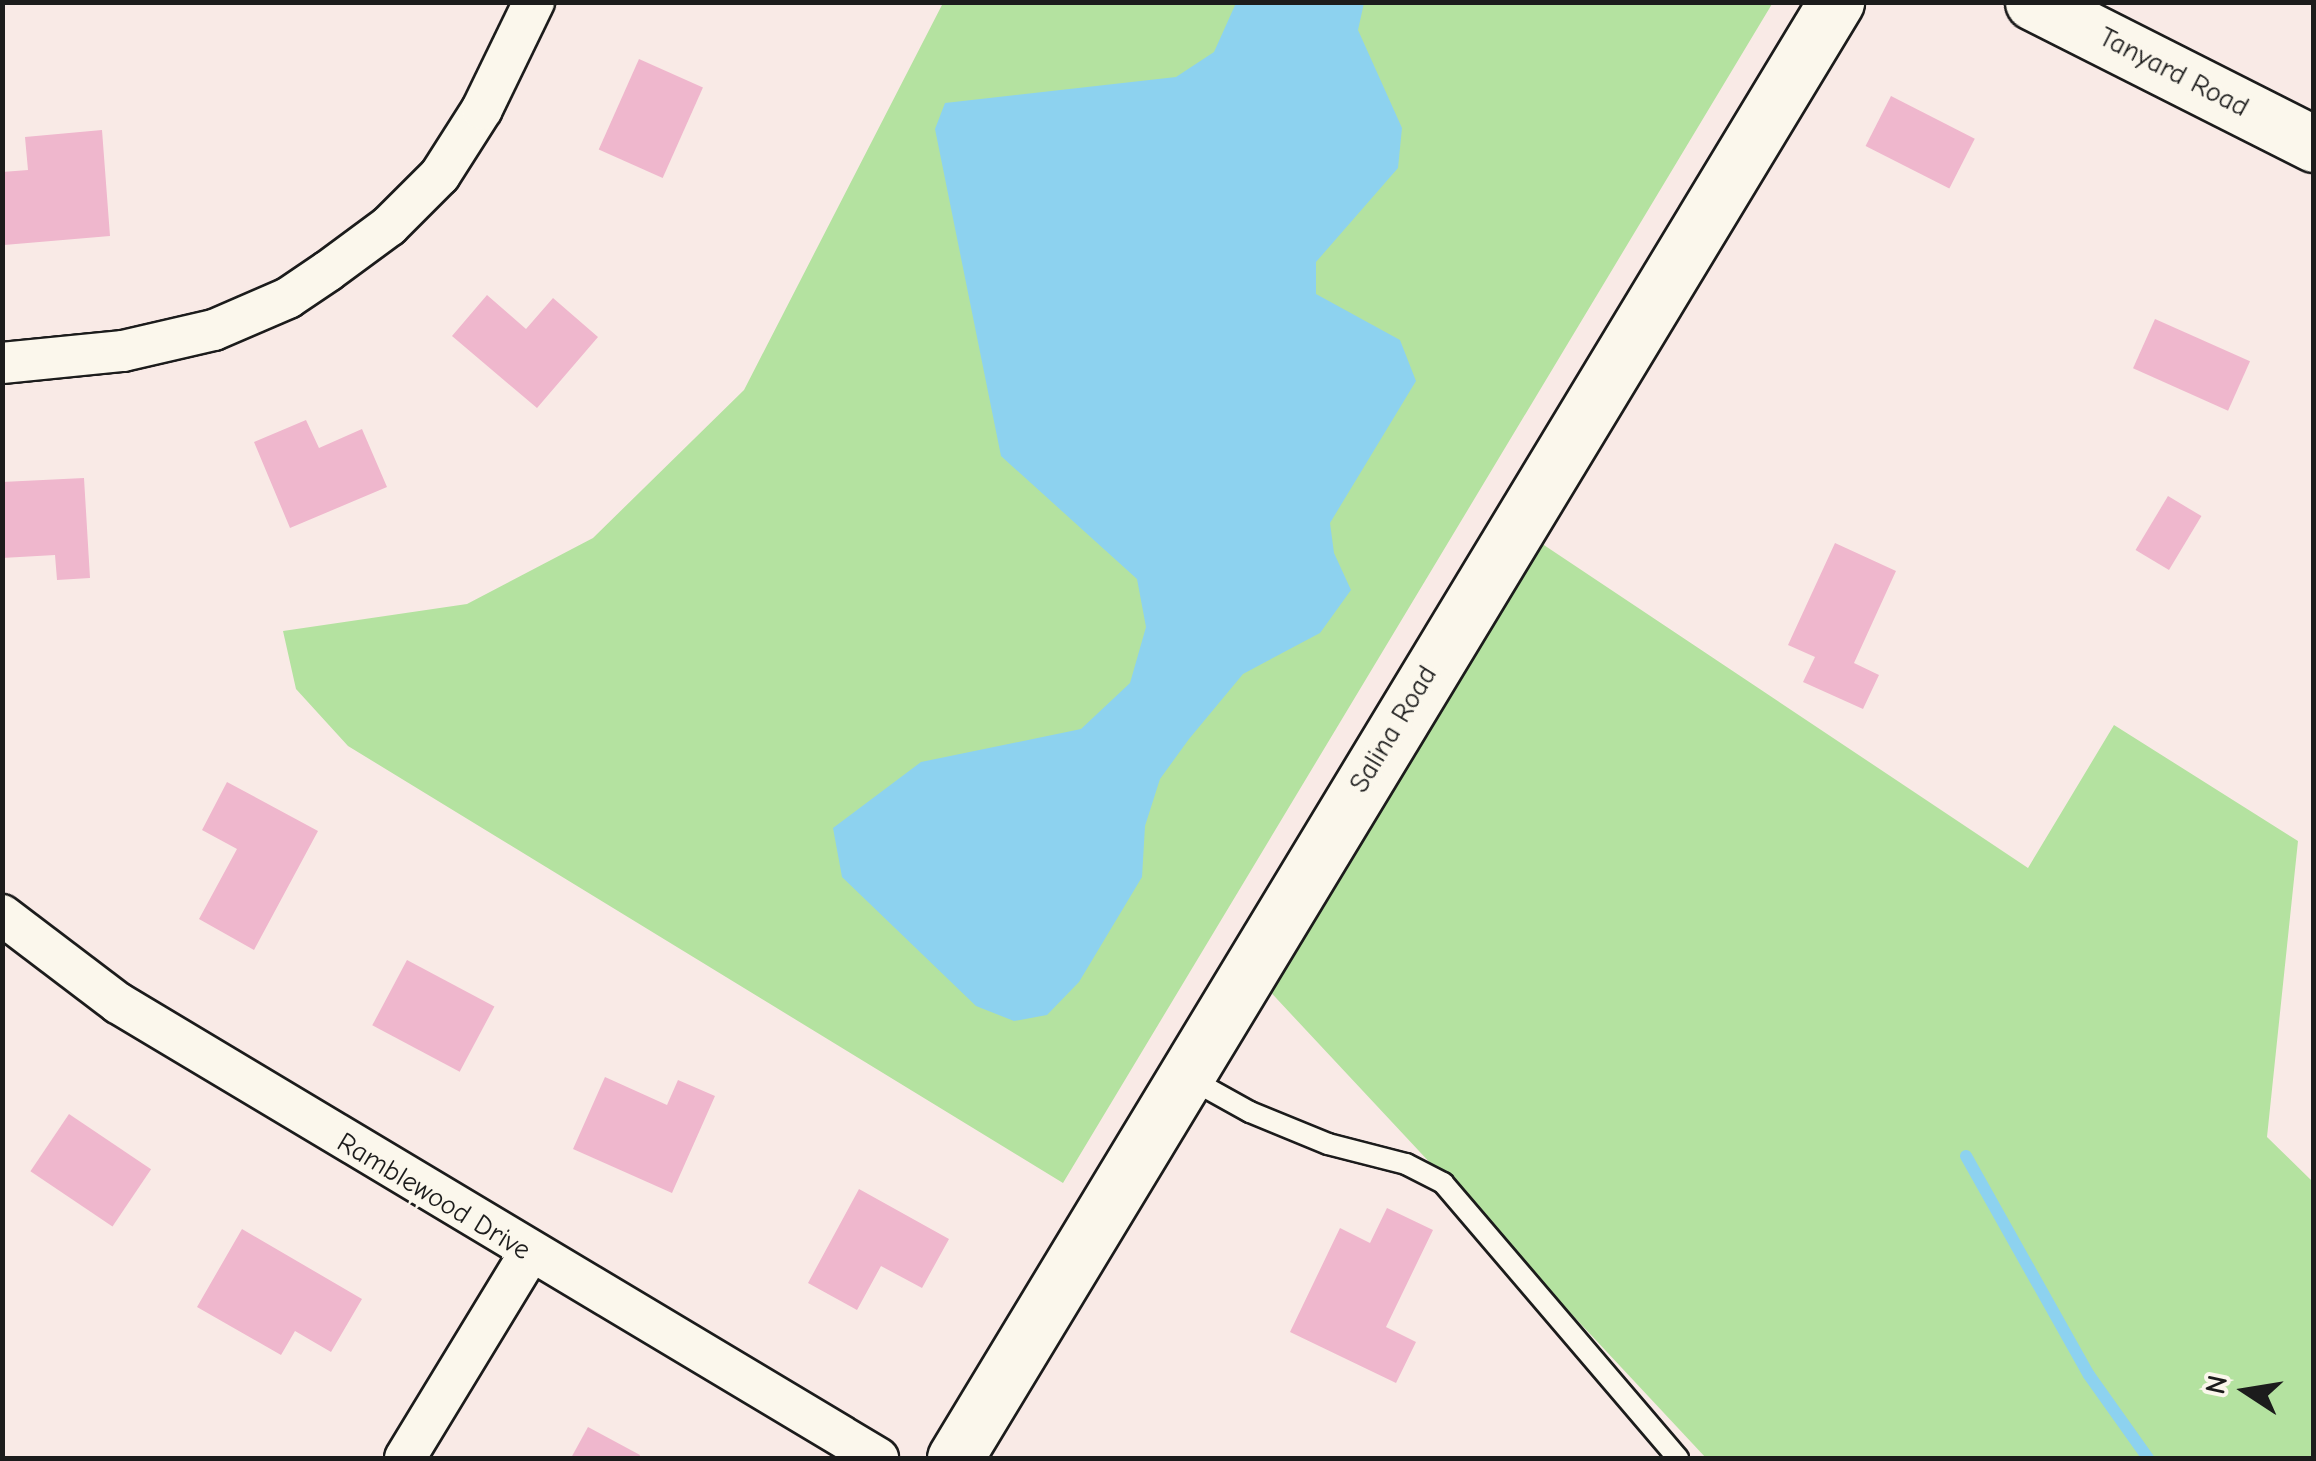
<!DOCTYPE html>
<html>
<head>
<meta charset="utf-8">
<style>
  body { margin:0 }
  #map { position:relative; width:2316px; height:1461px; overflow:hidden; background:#f9eae6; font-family:"Comic Neue",sans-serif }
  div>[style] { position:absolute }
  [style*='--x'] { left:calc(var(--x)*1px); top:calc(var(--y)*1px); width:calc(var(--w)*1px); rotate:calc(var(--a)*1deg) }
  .green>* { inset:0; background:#b4e2a0 }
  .water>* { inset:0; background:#8dd2ef }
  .stream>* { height:12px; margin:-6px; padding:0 6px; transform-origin:6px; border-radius:6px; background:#8dd2ef }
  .building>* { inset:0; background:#efb7cd; transform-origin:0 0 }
  .roads { filter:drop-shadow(2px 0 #1c1c1c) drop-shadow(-2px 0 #1c1c1c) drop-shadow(0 2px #1c1c1c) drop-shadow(0 -2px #1c1c1c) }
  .lane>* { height:20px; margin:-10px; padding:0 10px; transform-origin:10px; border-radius:10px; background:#fbf7ec }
  .street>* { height:40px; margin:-20px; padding:0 20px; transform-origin:20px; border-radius:20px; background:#fbf7ec }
  .secondary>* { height:55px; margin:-27.5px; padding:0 27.5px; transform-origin:27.5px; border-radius:27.5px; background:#fbf7ec }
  span { translate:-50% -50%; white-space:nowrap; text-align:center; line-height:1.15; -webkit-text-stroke:9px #fbf7ec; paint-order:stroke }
  .street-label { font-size:28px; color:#1c1c1c }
  .frame { position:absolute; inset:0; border:5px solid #1c1c1c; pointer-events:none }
  .north { position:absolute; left:2196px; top:1341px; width:100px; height:100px; -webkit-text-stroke:8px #fbf7ec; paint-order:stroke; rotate:282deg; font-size:28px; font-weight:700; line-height:40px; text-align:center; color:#1c1c1c }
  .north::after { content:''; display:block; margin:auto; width:35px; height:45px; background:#1c1c1c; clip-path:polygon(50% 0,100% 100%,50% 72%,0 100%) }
</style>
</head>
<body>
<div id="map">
  <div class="green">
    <i style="clip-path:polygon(943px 3px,1772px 4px,1063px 1183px,348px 746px,296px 689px,283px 631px,467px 604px,593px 538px,744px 390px)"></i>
    <i style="clip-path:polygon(1523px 531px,2028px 868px,2114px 725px,2298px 841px,2267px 1137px,2313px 1182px,2313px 1458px,1706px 1458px,1262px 983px)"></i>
  </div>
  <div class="water">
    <i style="clip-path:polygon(1236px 3px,1364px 3px,1358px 30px,1402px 128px,1398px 168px,1316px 262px,1316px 294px,1400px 340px,1416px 381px,1330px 523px,1334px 553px,1351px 590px,1320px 633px,1243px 674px,1189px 739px,1160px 779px,1145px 826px,1142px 877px,1079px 982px,1047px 1015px,1014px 1021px,976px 1006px,842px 877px,833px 828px,921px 762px,1081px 729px,1130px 683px,1146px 627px,1137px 579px,1001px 456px,935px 129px,945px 103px,1176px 77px,1214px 52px)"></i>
  </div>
  <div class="stream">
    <i style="--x:1966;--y:1156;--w:251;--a:60.7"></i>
    <i style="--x:2089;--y:1375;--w:102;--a:54.6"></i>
  </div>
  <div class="building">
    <i style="left:639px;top:59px;width:70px;height:99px;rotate:24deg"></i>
    <i style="left:1891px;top:96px;width:94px;height:56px;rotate:27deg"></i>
    <i style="clip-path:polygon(102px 130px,110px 236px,4px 245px,2px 172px,28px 170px,25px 137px)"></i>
    <i style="clip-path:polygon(487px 295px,526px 329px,553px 298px,598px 337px,537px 408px,452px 336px)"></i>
    <i style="left:2155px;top:319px;width:104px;height:54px;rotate:24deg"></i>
    <i style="clip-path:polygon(306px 420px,319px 448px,362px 429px,387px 487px,290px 528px,254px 442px)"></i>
    <i style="clip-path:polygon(84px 478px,90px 578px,57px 580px,55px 555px,2px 558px,2px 482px)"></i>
    <i style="left:2168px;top:496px;width:39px;height:63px;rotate:31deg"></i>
    <i style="clip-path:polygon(1835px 543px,1896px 571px,1854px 663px,1879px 675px,1863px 709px,1803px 682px,1815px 657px,1788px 645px)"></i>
    <i style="clip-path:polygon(227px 782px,318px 831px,254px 950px,199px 919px,237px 849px,202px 830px)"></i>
    <i style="left:407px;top:960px;width:99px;height:74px;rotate:28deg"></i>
    <i style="clip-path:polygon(605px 1077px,667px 1105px,678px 1080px,715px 1096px,672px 1193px,573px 1149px)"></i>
    <i style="left:69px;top:1114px;width:99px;height:69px;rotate:34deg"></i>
    <i style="clip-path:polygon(859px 1189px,949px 1239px,922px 1288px,881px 1266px,857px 1310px,808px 1283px)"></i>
    <i style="clip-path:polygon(1387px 1208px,1433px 1230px,1386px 1327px,1416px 1342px,1396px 1383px,1290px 1332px,1340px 1228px,1370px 1243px)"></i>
    <i style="clip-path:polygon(242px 1229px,362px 1299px,331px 1352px,295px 1331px,281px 1355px,197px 1307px)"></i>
    <i style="clip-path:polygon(588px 1427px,640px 1455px,639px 1458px,571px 1458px)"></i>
  </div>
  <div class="roads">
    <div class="lane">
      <i style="--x:1187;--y:1077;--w:72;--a:29.1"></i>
      <i style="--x:1250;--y:1112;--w:84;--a:22.3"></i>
      <i style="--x:1328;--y:1144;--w:81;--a:14.4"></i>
      <i style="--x:1406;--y:1164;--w:42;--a:27.2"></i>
      <i style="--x:1443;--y:1183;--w:362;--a:49.5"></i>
    </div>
    <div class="street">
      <i style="--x:2;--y:363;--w:122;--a:-5.7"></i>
      <i style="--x:123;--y:351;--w:93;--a:-13"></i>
      <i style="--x:214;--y:330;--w:81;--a:-23.4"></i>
      <i style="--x:288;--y:298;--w:48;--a:-34"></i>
      <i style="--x:328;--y:271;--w:76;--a:-36.4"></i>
      <i style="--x:389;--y:226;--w:72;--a:-45"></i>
      <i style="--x:440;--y:175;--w:78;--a:-57.5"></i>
      <i style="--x:482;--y:109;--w:119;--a:-64.1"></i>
      <i style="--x:2;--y:915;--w:146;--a:37.2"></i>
      <i style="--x:118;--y:1003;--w:886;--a:30.91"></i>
      <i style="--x:405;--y:1458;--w:239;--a:-58.7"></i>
    </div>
    <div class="secondary">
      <i style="--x:2033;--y:2;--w:315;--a:26.8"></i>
      <i style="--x:955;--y:1458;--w:1702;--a:-58.82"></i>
    </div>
  </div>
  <div class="street-label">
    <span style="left:2174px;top:72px;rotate:27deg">Tanyard Road</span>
    <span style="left:1393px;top:729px;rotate:-59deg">Salina Road</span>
    <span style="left:434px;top:1196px;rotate:31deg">Ramblewood Drive</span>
  </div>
  <div class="frame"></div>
  <div class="north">N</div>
</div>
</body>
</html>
